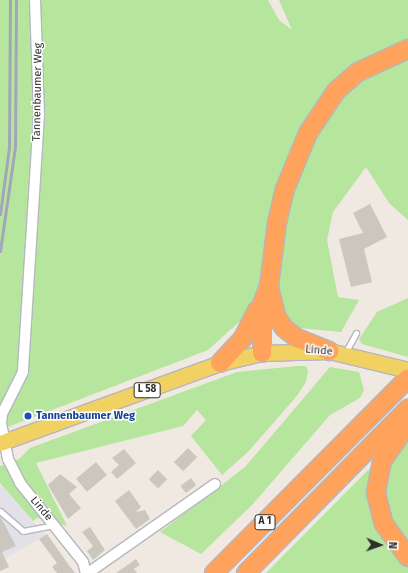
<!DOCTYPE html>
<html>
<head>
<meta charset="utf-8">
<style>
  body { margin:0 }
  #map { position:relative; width:408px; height:573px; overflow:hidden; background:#efe9e1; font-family:"Fira Sans",sans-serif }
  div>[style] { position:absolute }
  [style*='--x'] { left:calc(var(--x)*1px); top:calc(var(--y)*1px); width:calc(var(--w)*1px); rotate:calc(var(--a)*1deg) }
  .industrial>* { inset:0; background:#e3e1e8 }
  .green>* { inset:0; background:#b6e59e }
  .building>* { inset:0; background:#cbc7bf; transform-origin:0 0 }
  .roads { filter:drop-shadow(1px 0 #b4b7c1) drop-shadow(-1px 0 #b4b7c1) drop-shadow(0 1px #b4b7c1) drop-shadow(0 -1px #b4b7c1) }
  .lane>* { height:5px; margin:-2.5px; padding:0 2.5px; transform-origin:2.5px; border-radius:2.5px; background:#fff }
  .street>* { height:10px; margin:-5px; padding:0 5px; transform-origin:5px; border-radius:5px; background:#fff }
  .primary>* { height:15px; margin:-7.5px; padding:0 7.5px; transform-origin:7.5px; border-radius:7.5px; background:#f2d163 }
  .highway>* { height:18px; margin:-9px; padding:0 9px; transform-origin:9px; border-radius:9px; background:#ffa35c }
  .rail>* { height:3px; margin:-1.5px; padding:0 1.5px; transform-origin:1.5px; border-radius:1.5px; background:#a3a6b8 }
  .dots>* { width:11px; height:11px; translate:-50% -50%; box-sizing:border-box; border:2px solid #fff; border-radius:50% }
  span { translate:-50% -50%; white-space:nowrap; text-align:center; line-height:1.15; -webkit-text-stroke:3px #fff; paint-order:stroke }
  .shield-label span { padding:1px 3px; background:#fff; border:1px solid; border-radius:3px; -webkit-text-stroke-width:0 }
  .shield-label { font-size:10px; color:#2e2e2e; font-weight:700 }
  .street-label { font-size:11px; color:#2e2e2e }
  .transit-label { font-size:11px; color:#164399; font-weight:700 }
  .left { translate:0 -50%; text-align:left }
  .north { position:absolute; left:360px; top:525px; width:40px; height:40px; -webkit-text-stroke:3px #fff; paint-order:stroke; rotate:92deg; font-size:11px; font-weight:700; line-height:16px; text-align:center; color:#2e2e2e }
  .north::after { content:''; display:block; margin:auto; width:14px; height:18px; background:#2e2e2e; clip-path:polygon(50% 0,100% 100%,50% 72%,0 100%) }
</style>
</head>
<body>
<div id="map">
  <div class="industrial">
    <i style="clip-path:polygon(0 484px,45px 535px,0 562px)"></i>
  </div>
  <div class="green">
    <i style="clip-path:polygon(0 0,268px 0,279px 20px,292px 30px,279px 0,408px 0,408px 220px,389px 203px,366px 167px,333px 212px,327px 240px,338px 297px,359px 300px,341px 332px,239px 322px,208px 350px,0 430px)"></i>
    <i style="clip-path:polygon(408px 298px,408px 357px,362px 344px,359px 339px,377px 312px)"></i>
    <i style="clip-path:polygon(297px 366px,306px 366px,308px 371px,306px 382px,296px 397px,247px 453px,222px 475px,191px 436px,206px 420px,197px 410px,183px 426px,36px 463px,67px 526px,37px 518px,33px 521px,0 483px,0 466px,19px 459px,30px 448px,237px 372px)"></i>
    <i style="clip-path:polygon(330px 367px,359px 372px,364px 390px,360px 398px,330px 415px,252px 505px,201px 554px,160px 532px,245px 467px)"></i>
    <i style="clip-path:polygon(408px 430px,408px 551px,381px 502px,380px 484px)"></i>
    <i style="clip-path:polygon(375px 463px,372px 476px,408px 564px,408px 573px,266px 573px)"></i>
  </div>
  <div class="building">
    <i style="clip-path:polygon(370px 204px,387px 237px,364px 249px,372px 282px,351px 287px,339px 239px,363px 233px,353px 213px)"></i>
    <i style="left:188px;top:448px;width:13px;height:20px;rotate:45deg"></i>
    <i style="clip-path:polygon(124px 449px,136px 463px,117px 479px,111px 472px,119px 465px,112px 458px)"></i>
    <i style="left:96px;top:462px;width:17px;height:26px;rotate:50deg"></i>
    <i style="left:158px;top:470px;width:13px;height:13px;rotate:45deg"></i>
    <i style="clip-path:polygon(60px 474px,77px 487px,69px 494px,81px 508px,68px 519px,48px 485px)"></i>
    <i style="left:191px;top:478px;width:9px;height:13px;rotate:54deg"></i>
    <i style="clip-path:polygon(129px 490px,141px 507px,136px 512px,145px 510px,150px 519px,136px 529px,115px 501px)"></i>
    <i style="clip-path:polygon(0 516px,16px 546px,2px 552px,9px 567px,0 571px)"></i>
    <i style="clip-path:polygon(90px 527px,105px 550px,93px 560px,87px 551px,93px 546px,82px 532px)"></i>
    <i style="clip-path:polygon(47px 534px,68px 564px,75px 573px,57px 573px,52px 567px,57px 563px,39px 539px)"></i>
    <i style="clip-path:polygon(136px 559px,140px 565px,134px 569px,137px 573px,116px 573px)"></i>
  </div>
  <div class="roads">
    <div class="lane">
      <i style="--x:345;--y:353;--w:23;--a:-61"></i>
      <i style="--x:0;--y:511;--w:30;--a:41"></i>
      <i style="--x:23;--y:531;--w:31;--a:-11"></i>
    </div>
    <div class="street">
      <i style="--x:35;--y:0;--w:115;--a:88"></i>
      <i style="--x:39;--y:115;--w:257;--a:93.6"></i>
      <i style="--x:23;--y:372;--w:47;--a:116.6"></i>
      <i style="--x:2;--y:414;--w:9;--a:96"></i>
      <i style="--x:1;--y:423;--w:37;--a:79"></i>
      <i style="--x:8;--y:459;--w:27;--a:63"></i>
      <i style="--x:20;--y:483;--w:101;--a:51.4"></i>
      <i style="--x:83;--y:562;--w:11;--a:75"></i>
      <i style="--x:88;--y:573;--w:155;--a:-35"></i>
    </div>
    <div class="primary">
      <i style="--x:0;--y:443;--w:234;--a:-20"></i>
      <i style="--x:220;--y:363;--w:43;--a:-13.4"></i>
      <i style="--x:262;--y:353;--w:67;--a:-1.7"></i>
      <i style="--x:329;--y:351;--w:81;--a:13.5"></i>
    </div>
    <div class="highway">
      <i style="--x:269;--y:287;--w:30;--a:76"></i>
      <i style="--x:276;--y:316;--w:14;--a:56"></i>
      <i style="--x:284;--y:328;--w:16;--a:38"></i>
      <i style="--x:297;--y:338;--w:35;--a:22"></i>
      <i style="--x:262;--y:353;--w:49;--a:-90"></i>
      <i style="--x:262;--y:304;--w:19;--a:-69"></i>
      <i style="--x:269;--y:286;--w:64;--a:-82.8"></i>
      <i style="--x:277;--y:223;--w:35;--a:-77"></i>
      <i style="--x:285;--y:189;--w:61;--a:-67.7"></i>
      <i style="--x:308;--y:133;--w:50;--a:-56.3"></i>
      <i style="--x:336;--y:91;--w:29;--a:-41"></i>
      <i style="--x:358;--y:72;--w:55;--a:-24.7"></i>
      <i style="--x:220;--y:363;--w:34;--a:-47"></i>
      <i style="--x:243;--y:338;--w:31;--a:-63"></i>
      <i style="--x:408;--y:424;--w:45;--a:125.1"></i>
      <i style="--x:382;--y:461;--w:33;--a:101"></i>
      <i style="--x:376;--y:493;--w:32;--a:76"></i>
      <i style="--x:384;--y:524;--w:41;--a:54"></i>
      <i style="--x:214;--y:573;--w:275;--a:-45.1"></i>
      <i style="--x:246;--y:573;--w:231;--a:-45.4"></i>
    </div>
  </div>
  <div class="rail">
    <i style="--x:0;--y:214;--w:68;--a:-82.3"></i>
    <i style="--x:9;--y:147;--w:147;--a:-89.6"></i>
    <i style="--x:0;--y:251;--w:105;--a:-81.8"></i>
    <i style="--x:15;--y:147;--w:147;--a:-89.6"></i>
  </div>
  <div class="dots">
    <i style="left:28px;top:416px;background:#1a4fb4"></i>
  </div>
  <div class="shield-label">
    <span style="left:147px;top:390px">L 58</span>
    <span style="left:265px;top:522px">A 1</span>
  </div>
  <div class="street-label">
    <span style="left:38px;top:92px;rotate:-89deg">Tannenbaumer Weg</span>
    <span style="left:319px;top:351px;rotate:5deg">Linde</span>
    <span style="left:41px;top:509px;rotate:50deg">Linde</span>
  </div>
  <div class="transit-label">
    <span class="left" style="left:36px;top:416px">Tannenbaumer Weg</span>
  </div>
  <div class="north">N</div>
</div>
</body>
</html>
